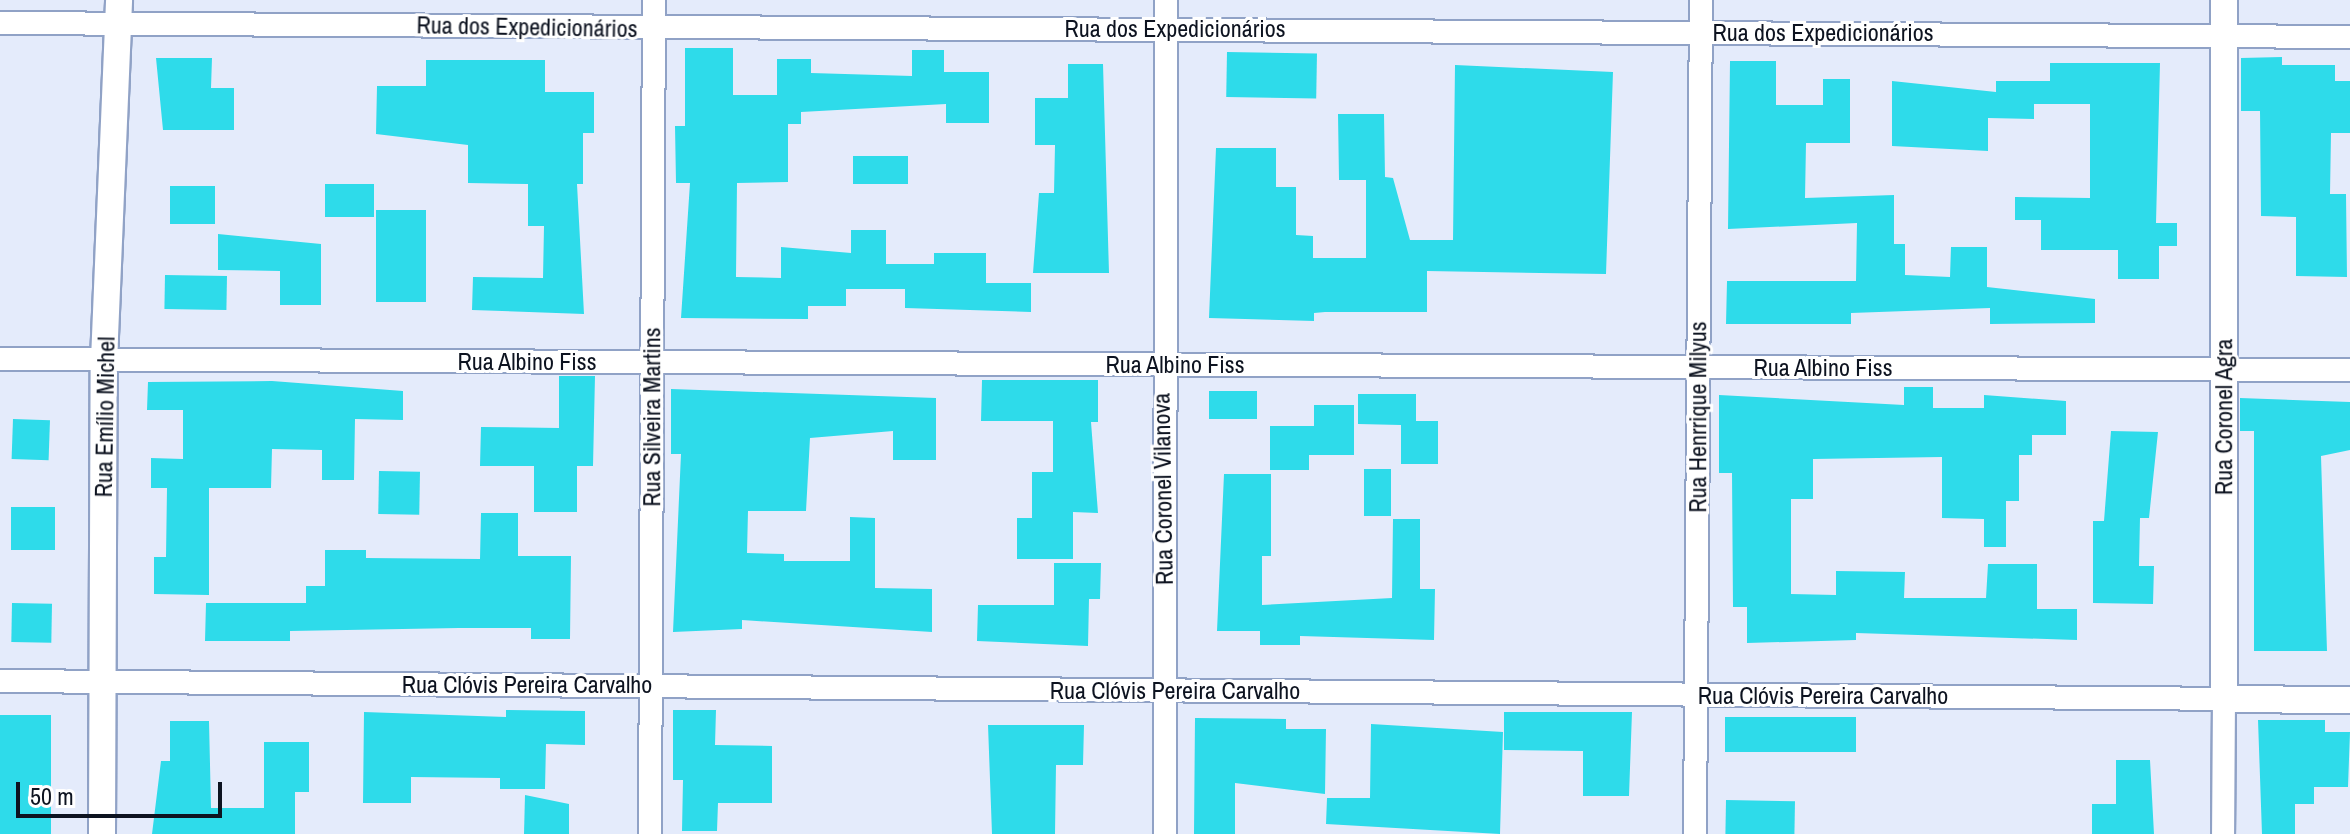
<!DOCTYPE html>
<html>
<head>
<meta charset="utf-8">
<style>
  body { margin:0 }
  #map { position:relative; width:2350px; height:834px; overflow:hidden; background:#e4ebfb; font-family:"Archivo Narrow",sans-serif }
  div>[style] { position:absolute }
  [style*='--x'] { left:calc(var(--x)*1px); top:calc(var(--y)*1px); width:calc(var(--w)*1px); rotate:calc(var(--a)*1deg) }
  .building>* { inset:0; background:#2edbea; transform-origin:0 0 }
  .roads { filter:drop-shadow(2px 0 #90a2c6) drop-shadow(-2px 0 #90a2c6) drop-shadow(0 2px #90a2c6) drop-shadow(0 -2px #90a2c6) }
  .minor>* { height:22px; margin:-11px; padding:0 11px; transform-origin:11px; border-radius:11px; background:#fff }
  .tertiary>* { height:26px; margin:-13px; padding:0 13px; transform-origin:13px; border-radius:13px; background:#fff }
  span { translate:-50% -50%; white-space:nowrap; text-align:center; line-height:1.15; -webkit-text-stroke:6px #fff; paint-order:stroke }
  .street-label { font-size:24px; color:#0d1320 }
  .scale { position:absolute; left:16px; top:782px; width:206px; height:36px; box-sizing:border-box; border:4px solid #0d1320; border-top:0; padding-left:10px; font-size:24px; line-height:28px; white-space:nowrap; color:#0d1320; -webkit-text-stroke:6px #fff; paint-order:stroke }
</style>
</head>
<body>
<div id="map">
  <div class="building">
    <i style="clip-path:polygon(685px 48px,733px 48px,733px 95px,777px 95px,777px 59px,811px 59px,811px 73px,912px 76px,912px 50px,944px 50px,944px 72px,989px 72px,989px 123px,946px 123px,946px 104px,801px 112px,801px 124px,788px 124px,788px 182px,737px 183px,736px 277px,781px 278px,781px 247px,851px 253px,851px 230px,886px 230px,886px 264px,934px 264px,934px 253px,986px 253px,986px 283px,1031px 283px,1031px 312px,905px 308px,905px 289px,846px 289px,846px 306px,808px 306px,808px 319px,681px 318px,690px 183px,676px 183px,675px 126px,685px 126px)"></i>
    <i style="left:1227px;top:52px;width:90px;height:45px;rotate:1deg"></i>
    <i style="clip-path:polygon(2282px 57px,2282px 65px,2335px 65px,2335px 81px,2350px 81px,2350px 133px,2331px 133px,2330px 194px,2346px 194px,2347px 277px,2296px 276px,2296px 217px,2261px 216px,2260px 111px,2241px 111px,2241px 58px)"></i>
    <i style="clip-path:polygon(156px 58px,212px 58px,211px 88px,234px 88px,234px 130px,163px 130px)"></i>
    <i style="clip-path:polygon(426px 60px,545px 60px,545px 92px,594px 92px,594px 133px,583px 133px,583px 184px,577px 184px,584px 314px,472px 310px,473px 277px,543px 278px,544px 226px,528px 226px,528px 184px,468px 183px,468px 145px,376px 134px,377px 86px,426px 86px)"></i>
    <i style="clip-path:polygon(1730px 61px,1776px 61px,1776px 105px,1823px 105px,1823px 79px,1850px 79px,1850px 143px,1806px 143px,1805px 198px,1894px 195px,1894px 244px,1905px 244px,1905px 275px,1950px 277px,1951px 247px,1987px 247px,1987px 287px,2095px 299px,2095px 323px,1990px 324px,1990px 308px,1851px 313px,1851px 324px,1726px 324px,1727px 281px,1856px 281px,1857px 223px,1728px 229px)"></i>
    <i style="clip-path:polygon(2050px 63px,2160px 63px,2156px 223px,2177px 223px,2177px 246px,2159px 246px,2159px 279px,2118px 279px,2118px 250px,2041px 250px,2041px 220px,2015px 220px,2015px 197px,2090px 198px,2090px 104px,2034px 104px,2034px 119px,1988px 118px,1988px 151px,1892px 146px,1892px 81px,1996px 92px,1996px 81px,2050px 81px)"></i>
    <i style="clip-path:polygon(1068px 64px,1103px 64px,1109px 273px,1033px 273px,1039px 193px,1054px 193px,1055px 145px,1035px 145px,1035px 98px,1068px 98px)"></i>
    <i style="clip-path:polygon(1455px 65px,1613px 72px,1606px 274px,1427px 271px,1427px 312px,1325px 312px,1314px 313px,1314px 321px,1209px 318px,1216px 148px,1276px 148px,1276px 187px,1296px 187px,1296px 235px,1313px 236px,1313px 258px,1366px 258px,1366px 180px,1339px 180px,1338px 114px,1384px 114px,1385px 177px,1393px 178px,1410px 240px,1453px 240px)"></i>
    <i style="left:853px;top:156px;width:55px;height:28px"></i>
    <i style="left:325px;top:184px;width:49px;height:33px"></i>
    <i style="left:170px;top:186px;width:45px;height:38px"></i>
    <i style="left:376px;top:210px;width:50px;height:92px"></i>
    <i style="clip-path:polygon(218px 234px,321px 244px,321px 305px,280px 305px,280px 271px,218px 270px)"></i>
    <i style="left:165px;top:275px;width:62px;height:34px;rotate:1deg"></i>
    <i style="clip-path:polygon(559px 376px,595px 376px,593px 466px,577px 466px,577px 512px,534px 512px,534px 466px,480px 466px,481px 427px,559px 428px)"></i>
    <i style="clip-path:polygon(982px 380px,1098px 380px,1098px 422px,1091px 422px,1098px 513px,1073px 512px,1073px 559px,1017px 559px,1017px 518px,1032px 518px,1032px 472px,1053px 472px,1053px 421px,981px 421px)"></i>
    <i style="clip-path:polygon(272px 381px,403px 391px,403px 420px,355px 419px,354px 480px,322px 480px,322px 450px,272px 449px,271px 488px,209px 488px,209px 595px,154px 594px,154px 557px,166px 557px,167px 488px,151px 488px,151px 458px,183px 459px,183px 410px,147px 410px,148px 382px)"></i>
    <i style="clip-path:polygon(1904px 387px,1933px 387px,1933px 408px,1984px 408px,1984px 395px,2066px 401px,2066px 435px,2032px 435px,2032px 455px,2019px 455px,2019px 501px,2006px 501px,2006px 547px,1984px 547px,1984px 519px,1942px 518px,1942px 457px,1813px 459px,1813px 499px,1791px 499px,1791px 594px,1836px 595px,1836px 571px,1905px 572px,1904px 598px,1986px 598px,1988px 564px,2037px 564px,2037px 609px,2077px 609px,2077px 640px,1856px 633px,1856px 640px,1747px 643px,1747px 607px,1733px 607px,1732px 473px,1719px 473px,1719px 395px,1904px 405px)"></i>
    <i style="clip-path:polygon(671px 389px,936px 398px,936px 460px,893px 460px,893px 431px,810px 438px,806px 511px,748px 511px,747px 553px,784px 554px,784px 561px,850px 561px,850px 517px,875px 518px,875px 588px,932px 589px,932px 632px,742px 620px,742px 629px,673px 632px,681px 454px,671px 454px)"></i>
    <i style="left:1209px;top:391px;width:48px;height:28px"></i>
    <i style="clip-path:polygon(1358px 394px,1416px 394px,1416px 421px,1438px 421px,1438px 464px,1401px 464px,1401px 425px,1358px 424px)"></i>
    <i style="clip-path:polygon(2240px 398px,2350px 402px,2350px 450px,2321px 456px,2327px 651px,2254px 651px,2254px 431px,2240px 431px)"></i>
    <i style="clip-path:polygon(1314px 405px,1354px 405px,1354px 455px,1309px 455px,1309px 470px,1270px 470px,1270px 426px,1314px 426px)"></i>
    <i style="left:13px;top:419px;width:37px;height:40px;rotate:2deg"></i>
    <i style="clip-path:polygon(2111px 431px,2158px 432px,2149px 518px,2140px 518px,2139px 566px,2154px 566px,2153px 604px,2093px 603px,2093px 521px,2104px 521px)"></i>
    <i style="left:1364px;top:469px;width:27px;height:47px"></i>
    <i style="left:379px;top:471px;width:41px;height:43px;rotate:1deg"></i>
    <i style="clip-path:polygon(1224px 474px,1271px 474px,1271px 556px,1262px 556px,1262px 605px,1392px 598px,1393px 519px,1420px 519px,1420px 589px,1435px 589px,1434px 640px,1300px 636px,1300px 645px,1260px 645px,1260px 631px,1217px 631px)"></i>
    <i style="left:11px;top:507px;width:44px;height:43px"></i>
    <i style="clip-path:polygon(481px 513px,518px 513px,518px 556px,571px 556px,570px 639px,531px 639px,531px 628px,459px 628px,290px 631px,290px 641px,205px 641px,206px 603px,306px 603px,306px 586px,325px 586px,325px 550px,366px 550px,366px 558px,480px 559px)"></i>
    <i style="clip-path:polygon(1054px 563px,1101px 563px,1100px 599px,1089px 599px,1088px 646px,977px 641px,978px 605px,1054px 605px)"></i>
    <i style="left:12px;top:603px;width:40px;height:39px;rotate:1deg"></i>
    <i style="clip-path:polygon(506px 710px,585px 711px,585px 745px,546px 744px,545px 789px,500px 789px,500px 778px,411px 777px,411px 803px,363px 803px,364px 712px,506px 717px)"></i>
    <i style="clip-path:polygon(673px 710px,716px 710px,715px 745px,772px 746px,772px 803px,718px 803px,717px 831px,682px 831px,683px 780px,673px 780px)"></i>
    <i style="clip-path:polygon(1504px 712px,1632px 712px,1629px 796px,1583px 796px,1583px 751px,1504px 750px)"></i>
    <i style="left:0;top:715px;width:51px;height:119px"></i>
    <i style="left:1725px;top:717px;width:131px;height:35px"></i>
    <i style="clip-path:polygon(1195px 718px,1286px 719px,1286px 729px,1326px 729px,1325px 794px,1235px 783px,1235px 834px,1194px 834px)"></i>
    <i style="clip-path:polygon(2258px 720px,2325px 720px,2325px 732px,2350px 732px,2348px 787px,2314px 787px,2314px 804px,2295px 804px,2295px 834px,2262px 834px)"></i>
    <i style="clip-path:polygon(170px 721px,209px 721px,211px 808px,264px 808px,264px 742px,309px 742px,309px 792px,295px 792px,295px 834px,152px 834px,161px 761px,170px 761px)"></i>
    <i style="clip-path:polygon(1371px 724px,1503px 732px,1500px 834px,1326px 824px,1327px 798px,1370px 798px)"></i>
    <i style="clip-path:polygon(988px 725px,1084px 725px,1083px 765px,1056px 765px,1055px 834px,992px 834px)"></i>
    <i style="clip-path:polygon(2116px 760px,2150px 760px,2154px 834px,2092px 834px,2092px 804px,2116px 804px)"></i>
    <i style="clip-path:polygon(525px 795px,569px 804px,569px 834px,524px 834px)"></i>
    <i style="left:1726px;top:800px;width:69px;height:34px;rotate:1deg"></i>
  </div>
  <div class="roads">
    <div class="minor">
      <i style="--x:0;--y:23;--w:2350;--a:0.34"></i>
      <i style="--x:0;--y:359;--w:2350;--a:0.27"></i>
      <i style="--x:0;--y:681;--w:2224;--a:0.46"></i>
      <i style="--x:2224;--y:699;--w:135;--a:90.4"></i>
      <i style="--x:650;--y:834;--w:834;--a:-89.73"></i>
      <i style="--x:1165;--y:834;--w:834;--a:-89.93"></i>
      <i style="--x:1695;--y:834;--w:834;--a:-89.59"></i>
    </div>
    <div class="tertiary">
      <i style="--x:2224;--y:0;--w:699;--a:90"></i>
      <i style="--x:2224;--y:699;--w:126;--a:0.5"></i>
      <i style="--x:102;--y:834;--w:474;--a:-89.8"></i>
      <i style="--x:104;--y:360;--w:360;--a:-87.6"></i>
    </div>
  </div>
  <div class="street-label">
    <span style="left:527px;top:27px;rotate:1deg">Rua dos Expedicionários</span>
    <span style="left:1175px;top:29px">Rua dos Expedicionários</span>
    <span style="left:1823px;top:33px">Rua dos Expedicionários</span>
    <span style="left:527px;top:362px">Rua Albino Fiss</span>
    <span style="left:1175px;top:365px">Rua Albino Fiss</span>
    <span style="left:1823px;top:368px">Rua Albino Fiss</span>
    <span style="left:105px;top:417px;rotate:-89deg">Rua Emílio Michel</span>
    <span style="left:652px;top:417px;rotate:-90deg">Rua Silveira Martins</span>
    <span style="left:1698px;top:417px;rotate:-90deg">Rua Henrrique Milyus</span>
    <span style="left:2224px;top:417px;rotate:-90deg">Rua Coronel Agra</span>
    <span style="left:1163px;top:489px;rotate:-91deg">Rua Coronel Vilanova</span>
    <span style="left:527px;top:685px">Rua Clóvis Pereira Carvalho</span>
    <span style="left:1175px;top:691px">Rua Clóvis Pereira Carvalho</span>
    <span style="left:1823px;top:696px">Rua Clóvis Pereira Carvalho</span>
  </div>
  <div class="scale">50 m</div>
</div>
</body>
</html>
